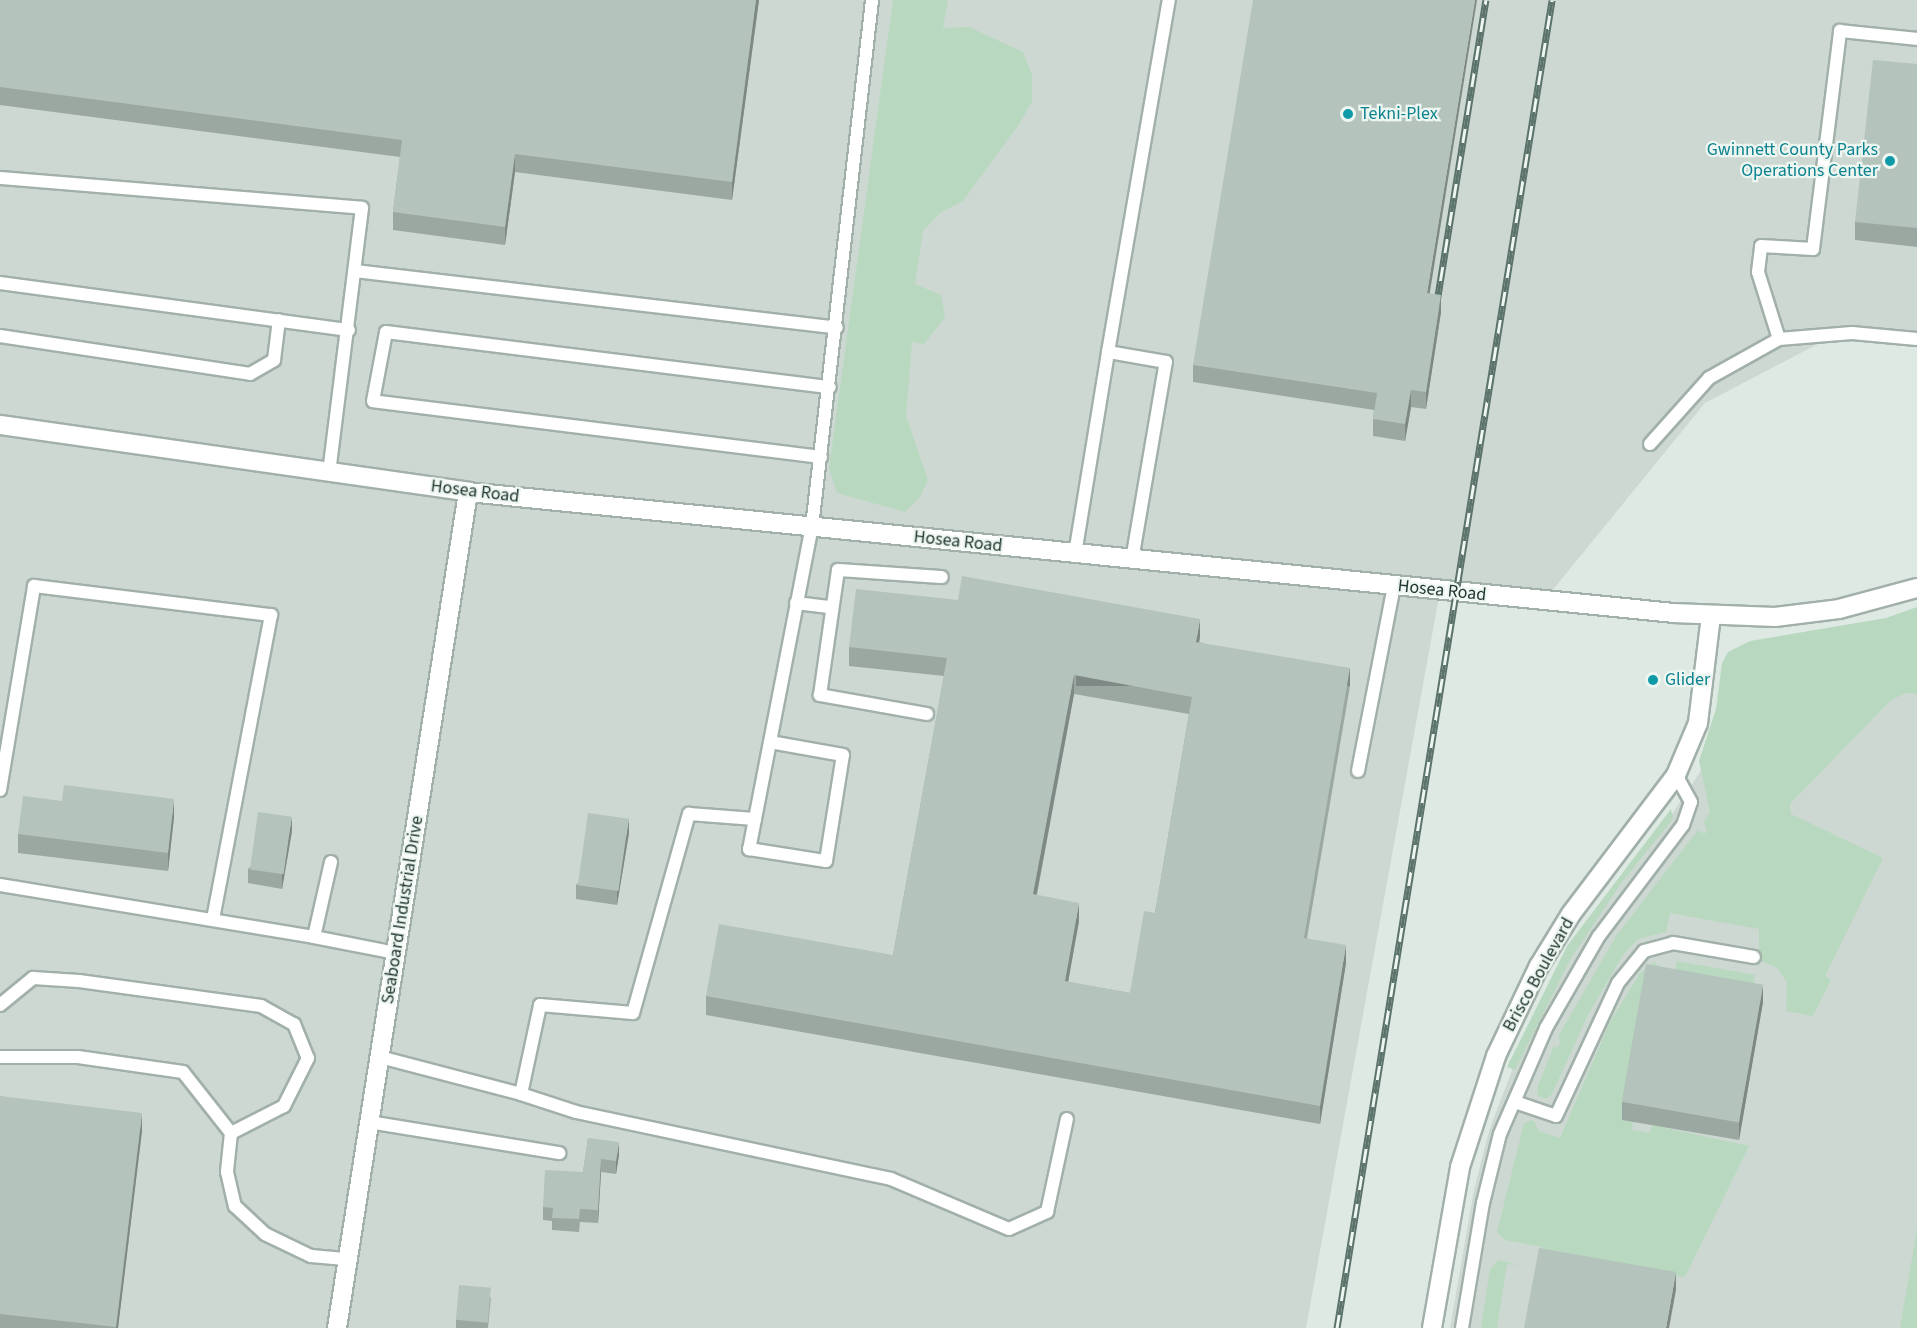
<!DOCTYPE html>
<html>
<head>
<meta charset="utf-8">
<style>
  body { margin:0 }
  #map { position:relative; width:1917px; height:1328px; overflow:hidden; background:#dee9e3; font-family:"Source Sans 3",sans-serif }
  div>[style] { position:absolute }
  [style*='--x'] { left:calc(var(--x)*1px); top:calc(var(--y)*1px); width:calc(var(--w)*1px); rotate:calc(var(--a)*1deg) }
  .built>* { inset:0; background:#cdd8d2 }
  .green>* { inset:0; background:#b8d9bf }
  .roads { filter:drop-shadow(2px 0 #a2b0aa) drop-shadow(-2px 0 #a2b0aa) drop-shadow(0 2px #a2b0aa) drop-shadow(0 -2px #a2b0aa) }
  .service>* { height:12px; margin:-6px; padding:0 6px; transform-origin:6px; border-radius:6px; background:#fff }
  .minor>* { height:18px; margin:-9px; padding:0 9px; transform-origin:9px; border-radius:9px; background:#fff }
  .tertiary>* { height:18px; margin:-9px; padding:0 9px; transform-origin:9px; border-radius:9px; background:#fff }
  .rail>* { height:7px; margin-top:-3.5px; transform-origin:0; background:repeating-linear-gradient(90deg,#eef6f1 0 14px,#5b736b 0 28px); box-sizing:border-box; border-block:2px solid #5b736b }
  .wall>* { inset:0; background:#9ba8a2 }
  .shaded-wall>* { inset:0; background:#7e8884; transform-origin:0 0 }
  .building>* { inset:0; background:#b4c3bc; transform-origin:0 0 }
  .dots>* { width:16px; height:16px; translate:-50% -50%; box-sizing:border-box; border:3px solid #eef6f1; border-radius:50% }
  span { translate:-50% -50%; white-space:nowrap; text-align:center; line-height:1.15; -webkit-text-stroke:4.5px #eef6f1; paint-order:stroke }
  .culture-label { font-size:18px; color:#0d838f }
  .left { translate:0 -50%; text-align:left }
  .right { translate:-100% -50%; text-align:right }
  .street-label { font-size:18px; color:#213730 }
</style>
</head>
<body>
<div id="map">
  <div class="built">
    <i style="clip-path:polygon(0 0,1917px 0,1917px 343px,1835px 335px,1705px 403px,1547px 597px,1441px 586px,1306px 1328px,0 1328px)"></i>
    <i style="clip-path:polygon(1917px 626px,1917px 1328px,1450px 1328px,1474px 1190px,1489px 1131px,1529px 1025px,1587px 925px,1668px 820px,1704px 766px)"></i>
  </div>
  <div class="green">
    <i style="clip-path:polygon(893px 0,948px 0,943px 28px,969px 27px,1023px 52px,1032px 75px,1032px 102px,1019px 124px,963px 201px,940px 213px,923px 231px,915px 284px,941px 295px,945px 317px,924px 344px,912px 342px,906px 416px,928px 480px,920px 497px,905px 512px,837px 493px,829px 468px)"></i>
    <i style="clip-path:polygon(1917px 607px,1917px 694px,1906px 693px,1891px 700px,1790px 804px,1791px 814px,1883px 858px,1825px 976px,1831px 980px,1813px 1016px,1786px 1011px,1787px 982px,1777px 968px,1759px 960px,1759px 929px,1670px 913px,1666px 932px,1638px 939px,1623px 955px,1588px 1015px,1552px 1094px,1546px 1099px,1538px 1096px,1537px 1088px,1554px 1046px,1557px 1048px,1560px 1044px,1559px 1035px,1616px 936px,1698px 830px,1704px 834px,1707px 831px,1704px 821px,1710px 812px,1699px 761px,1716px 709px,1722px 663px,1728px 652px,1750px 641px,1886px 618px)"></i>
    <i style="clip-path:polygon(1671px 809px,1673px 819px,1622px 882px,1570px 960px,1515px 1070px,1507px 1067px,1567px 946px)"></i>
    <i style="clip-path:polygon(1677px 961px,1755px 975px,1753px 986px,1672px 981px)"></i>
    <i style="clip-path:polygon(1654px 962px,1659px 967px,1622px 1119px,1633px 1122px,1632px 1130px,1650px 1133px,1652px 1125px,1749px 1146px,1685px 1277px,1539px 1266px,1542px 1247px,1505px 1240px,1497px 1232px,1524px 1123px,1533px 1120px,1539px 1131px,1560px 1138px,1610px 1022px,1640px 973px)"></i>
    <i style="clip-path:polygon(1917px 1229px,1917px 1328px,1900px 1328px)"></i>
    <i style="clip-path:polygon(1499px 1260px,1518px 1265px,1507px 1264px,1497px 1328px,1481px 1328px,1490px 1269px)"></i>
  </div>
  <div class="roads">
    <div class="service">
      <i style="--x:0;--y:178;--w:363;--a:4.7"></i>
      <i style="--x:362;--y:208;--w:267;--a:97.1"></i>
      <i style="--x:355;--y:271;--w:485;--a:6.7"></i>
      <i style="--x:0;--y:283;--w:352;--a:7.7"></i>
      <i style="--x:0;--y:336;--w:253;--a:8.6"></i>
      <i style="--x:250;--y:374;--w:28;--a:-30"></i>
      <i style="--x:274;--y:360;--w:40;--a:-82.9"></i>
      <i style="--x:1779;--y:339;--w:70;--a:-107.4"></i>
      <i style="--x:1758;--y:272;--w:26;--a:-83"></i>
      <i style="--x:1761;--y:246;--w:52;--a:3.3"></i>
      <i style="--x:1813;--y:249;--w:220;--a:-82.9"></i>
      <i style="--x:1840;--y:31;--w:77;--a:5.9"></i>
      <i style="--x:1650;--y:444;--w:89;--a:-48.2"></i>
      <i style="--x:1709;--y:378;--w:80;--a:-29.1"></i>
      <i style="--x:1779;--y:339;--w:73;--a:-4.7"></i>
      <i style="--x:1852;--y:333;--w:65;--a:5.3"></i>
      <i style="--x:821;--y:457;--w:451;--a:-172.9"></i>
      <i style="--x:373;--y:401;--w:70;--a:-79.3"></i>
      <i style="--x:386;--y:332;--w:447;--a:7.1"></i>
      <i style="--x:1075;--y:554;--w:205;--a:-80.7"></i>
      <i style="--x:1132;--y:560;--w:201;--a:-80.3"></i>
      <i style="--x:1166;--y:362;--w:59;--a:-170.2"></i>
      <i style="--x:1108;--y:352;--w:357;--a:-80.2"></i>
      <i style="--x:796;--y:603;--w:35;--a:7"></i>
      <i style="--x:927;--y:714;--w:109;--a:-169.9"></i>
      <i style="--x:820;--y:695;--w:126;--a:-81.8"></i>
      <i style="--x:838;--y:570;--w:104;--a:3.9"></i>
      <i style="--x:1358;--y:771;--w:188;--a:-79"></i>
      <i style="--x:0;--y:790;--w:207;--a:-80.5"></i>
      <i style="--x:34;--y:586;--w:239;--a:7"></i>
      <i style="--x:271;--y:615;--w:310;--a:100.8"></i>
      <i style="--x:755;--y:819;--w:31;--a:101"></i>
      <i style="--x:749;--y:849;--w:78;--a:8.9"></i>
      <i style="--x:826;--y:861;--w:107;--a:-80.9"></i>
      <i style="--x:843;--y:755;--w:74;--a:-169.9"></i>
      <i style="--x:331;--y:862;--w:77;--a:102.8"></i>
      <i style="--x:314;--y:937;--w:84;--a:11"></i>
      <i style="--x:0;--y:885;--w:318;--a:9.4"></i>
      <i style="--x:0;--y:1005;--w:43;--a:-39.3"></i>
      <i style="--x:33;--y:978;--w:46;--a:3.7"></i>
      <i style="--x:79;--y:981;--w:184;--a:7.8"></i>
      <i style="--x:261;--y:1006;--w:38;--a:29"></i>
      <i style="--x:294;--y:1024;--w:37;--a:68"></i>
      <i style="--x:308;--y:1058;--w:54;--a:116.6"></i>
      <i style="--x:284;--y:1106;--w:59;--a:153"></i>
      <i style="--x:231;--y:1133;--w:39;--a:96"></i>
      <i style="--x:227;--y:1172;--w:35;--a:77"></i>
      <i style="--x:235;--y:1206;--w:41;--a:43"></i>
      <i style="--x:265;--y:1234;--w:51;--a:25.6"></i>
      <i style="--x:311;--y:1256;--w:37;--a:5"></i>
      <i style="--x:0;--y:1057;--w:78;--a:0"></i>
      <i style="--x:78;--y:1057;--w:106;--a:8.1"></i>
      <i style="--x:183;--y:1072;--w:78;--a:51.8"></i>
      <i style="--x:380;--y:1057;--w:146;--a:14.7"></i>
      <i style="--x:521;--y:1094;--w:91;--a:-77.9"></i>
      <i style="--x:540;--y:1005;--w:93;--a:4.9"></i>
      <i style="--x:633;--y:1013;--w:207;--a:-74.3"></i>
      <i style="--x:689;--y:814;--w:66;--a:4.3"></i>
      <i style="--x:755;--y:819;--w:298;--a:-79"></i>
      <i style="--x:812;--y:527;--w:530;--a:-83.5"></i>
      <i style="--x:521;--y:1094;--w:58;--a:18.1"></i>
      <i style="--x:576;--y:1112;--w:322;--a:12"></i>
      <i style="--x:891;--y:1179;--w:128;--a:23"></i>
      <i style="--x:1009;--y:1229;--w:42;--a:-24.1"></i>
      <i style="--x:1047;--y:1212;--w:95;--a:-77.9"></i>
      <i style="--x:1515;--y:1102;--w:43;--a:18.9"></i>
      <i style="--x:1556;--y:1116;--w:147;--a:-65"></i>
      <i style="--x:1618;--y:983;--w:41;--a:-50.9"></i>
      <i style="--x:1644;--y:951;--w:30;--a:-15"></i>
      <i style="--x:1673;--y:943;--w:82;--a:9.8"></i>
      <i style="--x:369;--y:1122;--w:193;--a:9.3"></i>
      <i style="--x:1462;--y:1328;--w:127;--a:-80.5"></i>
      <i style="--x:1483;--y:1203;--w:71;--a:-76.2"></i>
      <i style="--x:1500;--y:1134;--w:116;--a:-66.5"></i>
      <i style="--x:1546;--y:1028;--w:106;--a:-60.1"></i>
      <i style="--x:1599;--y:936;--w:139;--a:-52.9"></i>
      <i style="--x:1683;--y:825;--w:24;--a:-71"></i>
      <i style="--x:1691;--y:802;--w:31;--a:-119"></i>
    </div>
    <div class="minor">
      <i style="--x:337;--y:1328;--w:846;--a:-81.09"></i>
      <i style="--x:1432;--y:1328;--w:163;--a:-80.1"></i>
      <i style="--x:1460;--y:1167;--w:117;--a:-72"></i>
      <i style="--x:1496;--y:1056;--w:100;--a:-64.5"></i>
      <i style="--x:1539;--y:966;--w:61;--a:-58.4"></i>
      <i style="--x:1571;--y:914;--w:174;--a:-52.9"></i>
      <i style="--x:1676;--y:775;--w:56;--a:-67.1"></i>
      <i style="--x:1698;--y:723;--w:108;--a:-83.1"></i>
    </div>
    <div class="tertiary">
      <i style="--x:0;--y:425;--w:473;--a:8.1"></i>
      <i style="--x:468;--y:492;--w:1211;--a:5.73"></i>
      <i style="--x:1673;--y:613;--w:102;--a:2.2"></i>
      <i style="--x:1775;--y:617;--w:64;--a:-7.1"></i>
      <i style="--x:1839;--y:609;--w:81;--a:-15.1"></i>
    </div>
  </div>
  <div class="rail">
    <i style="--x:1436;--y:308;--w:312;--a:-80.8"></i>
    <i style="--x:1337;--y:1328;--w:1345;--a:-80.8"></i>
  </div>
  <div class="wall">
    <i style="clip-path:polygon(0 0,759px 0,732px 200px,515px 172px,505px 245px,393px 230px,393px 212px,400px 157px,0 105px)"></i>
    <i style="clip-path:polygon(1917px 64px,1917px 247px,1855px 240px,1855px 222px)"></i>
    <i style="clip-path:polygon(1430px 294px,1441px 312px,1426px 409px,1411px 407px,1405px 441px,1373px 436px,1373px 419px,1374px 410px,1193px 382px,1193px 365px)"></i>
    <i style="clip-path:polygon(evenodd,1200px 637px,1199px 642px,1350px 686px,1307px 938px,1346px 963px,1320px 1124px,706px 1015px,706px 996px,893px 955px,944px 676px,849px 666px,849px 647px,1200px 637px,1074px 694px,1189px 714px,1155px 913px,1130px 993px,1068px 982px,1079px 921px,1037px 895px,1074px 694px)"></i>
    <i style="clip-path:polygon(62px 801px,174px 817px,168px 871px,18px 853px,18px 834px)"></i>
    <i style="clip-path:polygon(292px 831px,282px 889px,248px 883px,248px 869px)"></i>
    <i style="clip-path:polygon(629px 833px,617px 905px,576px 899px,576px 885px)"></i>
    <i style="clip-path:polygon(1763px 1002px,1739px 1140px,1622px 1120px,1622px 1102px)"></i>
    <i style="clip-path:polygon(0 1096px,142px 1131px,118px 1328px,0 1328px)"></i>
    <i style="clip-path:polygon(588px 1138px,619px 1155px,616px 1174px,601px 1172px,598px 1223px,580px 1222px,579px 1232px,552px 1230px,552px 1221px,543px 1220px,543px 1207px,583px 1172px)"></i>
    <i style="clip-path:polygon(491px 1297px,488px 1328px,456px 1328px,456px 1320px)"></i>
  </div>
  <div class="shaded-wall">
    <i style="clip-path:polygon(756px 0,759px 0,732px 200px,732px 182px)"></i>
    <i style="clip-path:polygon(1475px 0,1477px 0,1427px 310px,1427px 293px)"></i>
    <i style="clip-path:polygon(515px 154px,515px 172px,505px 245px,505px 227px)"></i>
    <i style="clip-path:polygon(1441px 295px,1441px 312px,1426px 409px,1426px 392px)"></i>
    <i style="clip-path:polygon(1411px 390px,1411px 407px,1405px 441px,1405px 424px)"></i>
    <i style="clip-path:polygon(1200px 619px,1200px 637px,1196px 660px,1196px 642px)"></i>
    <i style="left:1350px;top:668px;width:18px;height:274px;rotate:90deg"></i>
    <i style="clip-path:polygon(1074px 675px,1074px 694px,1033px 913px,1033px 894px)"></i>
    <i style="clip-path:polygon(174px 799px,174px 817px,168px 871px,168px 853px)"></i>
    <i style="clip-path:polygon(292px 817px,292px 831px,282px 889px,282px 875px)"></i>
    <i style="clip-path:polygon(629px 819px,629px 833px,617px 905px,617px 891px)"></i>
    <i style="clip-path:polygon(1079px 903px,1079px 921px,1065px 999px,1065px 981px)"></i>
    <i style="clip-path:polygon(1346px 945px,1346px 963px,1320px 1124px,1320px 1106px)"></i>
    <i style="clip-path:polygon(1763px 984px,1763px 1002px,1739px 1140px,1739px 1122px)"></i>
    <i style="clip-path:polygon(142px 1113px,142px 1131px,118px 1328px,116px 1328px)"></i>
    <i style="clip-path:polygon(619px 1142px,619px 1155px,616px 1174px,616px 1161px)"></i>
    <i style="clip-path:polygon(601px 1159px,601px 1172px,598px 1223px,598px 1210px)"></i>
    <i style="clip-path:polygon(1676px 1272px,1676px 1290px,1669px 1328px,1666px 1328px)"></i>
  </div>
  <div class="building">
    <i style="clip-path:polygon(0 0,756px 0,732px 182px,515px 154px,505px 227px,393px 212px,402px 140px,0 87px)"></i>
    <i style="clip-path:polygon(1253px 0,1475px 0,1427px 293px,1441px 295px,1426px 392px,1411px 390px,1405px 424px,1373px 419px,1377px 393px,1193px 365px)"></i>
    <i style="clip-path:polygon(1873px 60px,1917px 64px,1917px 228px,1855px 222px)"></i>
    <i style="clip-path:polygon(evenodd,962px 576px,1200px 619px,1196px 642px,1350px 668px,1304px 938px,1346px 945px,1320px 1106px,706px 996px,719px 924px,893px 955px,947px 658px,849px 647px,856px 589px,958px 600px,962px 576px,1074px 675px,1192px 697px,1155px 913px,1144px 911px,1130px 993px,1065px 981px,1079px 903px,1033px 894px,1074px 675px)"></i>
    <i style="clip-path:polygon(64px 785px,174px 799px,168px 853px,18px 834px,23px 796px,62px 801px)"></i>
    <i style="left:258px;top:812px;width:34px;height:58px;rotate:8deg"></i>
    <i style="left:588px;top:813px;width:41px;height:73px;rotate:8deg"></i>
    <i style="left:1646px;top:964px;width:119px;height:140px;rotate:10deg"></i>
    <i style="clip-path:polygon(0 1096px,142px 1113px,116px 1327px,0 1314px)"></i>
    <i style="clip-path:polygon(588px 1138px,619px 1142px,616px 1161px,601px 1159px,598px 1210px,580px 1209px,579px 1219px,552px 1218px,553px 1208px,543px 1207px,545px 1170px,583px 1172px)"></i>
    <i style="clip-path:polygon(1539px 1248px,1676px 1272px,1666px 1328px,1524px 1328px)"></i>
    <i style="left:459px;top:1285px;width:32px;height:35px;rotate:5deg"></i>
  </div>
  <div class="dots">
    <i style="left:1348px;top:114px;background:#0f9aa8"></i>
    <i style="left:1890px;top:161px;background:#0f9aa8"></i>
    <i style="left:1653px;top:680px;background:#0f9aa8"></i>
  </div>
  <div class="culture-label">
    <span class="left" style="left:1360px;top:114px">Tekni-Plex</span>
    <span class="right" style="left:1878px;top:161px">Gwinnett County Parks<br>Operations Center</span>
    <span class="left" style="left:1665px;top:680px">Glider</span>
  </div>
  <div class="street-label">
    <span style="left:475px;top:492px;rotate:7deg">Hosea Road</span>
    <span style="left:958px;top:542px;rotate:6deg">Hosea Road</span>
    <span style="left:1442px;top:591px;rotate:6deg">Hosea Road</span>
    <span style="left:403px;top:910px;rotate:-81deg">Seaboard Industrial Drive</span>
    <span style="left:1539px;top:975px;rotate:-61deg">Brisco Boulevard</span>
  </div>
</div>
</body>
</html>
